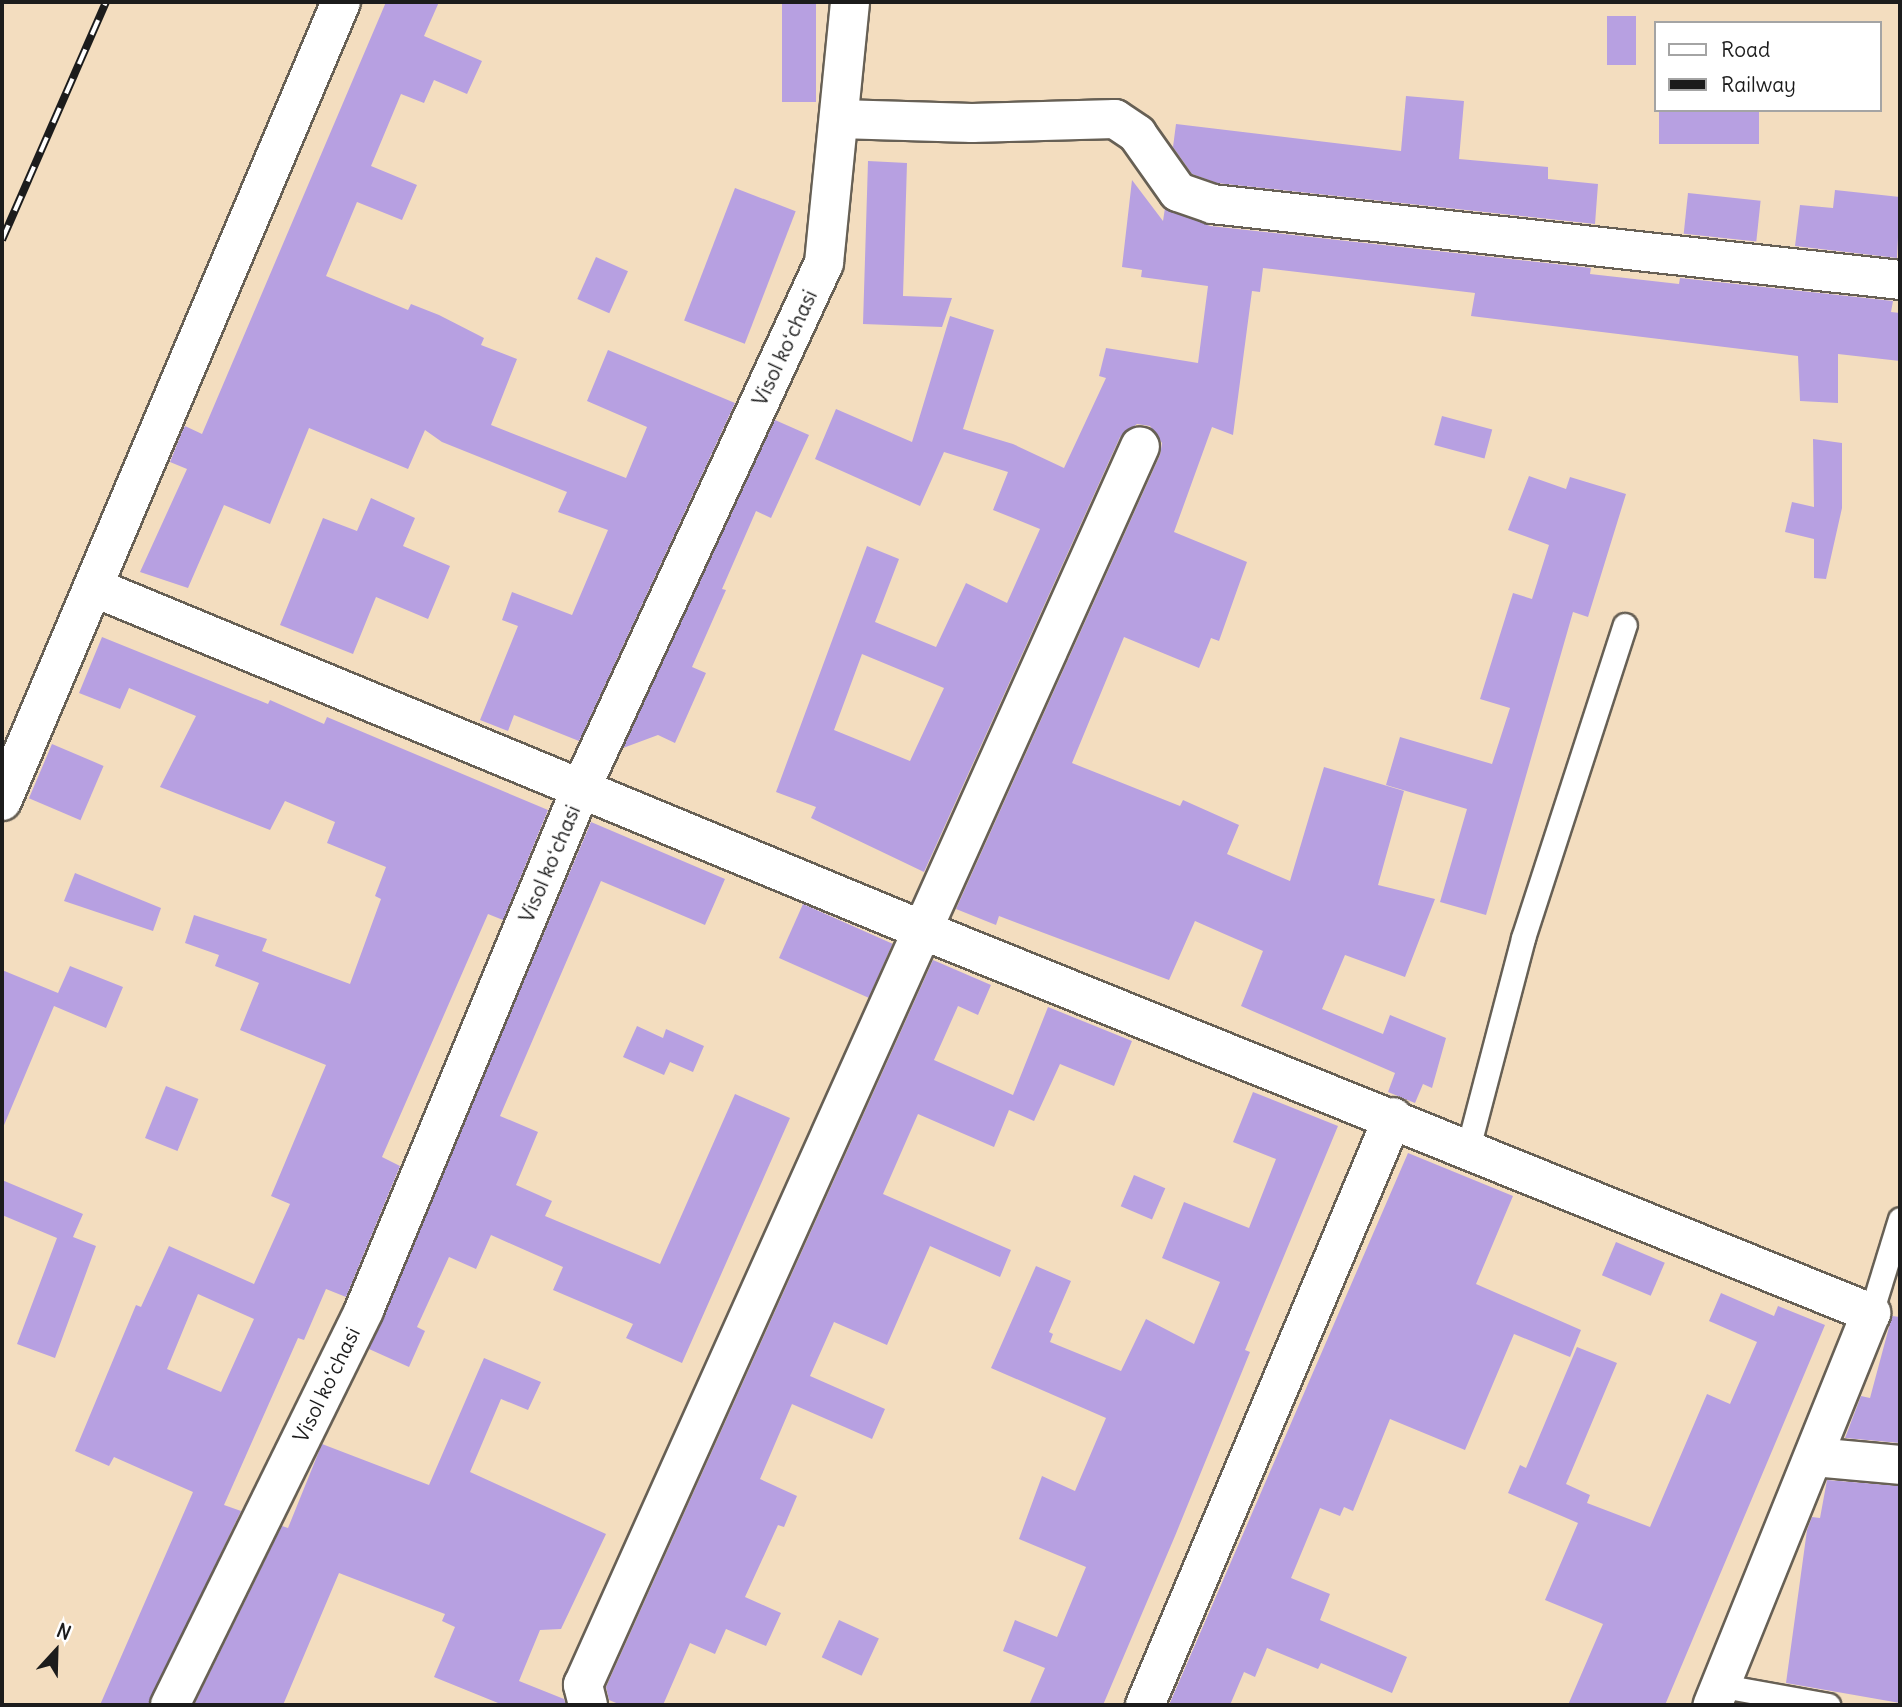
<!DOCTYPE html>
<html>
<head>
<meta charset="utf-8">
<style>
  body { margin:0 }
  #map { position:relative; width:1902px; height:1707px; overflow:hidden; background:#f3ddbf; font-family:Delius,sans-serif }
  div>[style] { position:absolute }
  [style*='--x'] { left:calc(var(--x)*1px); top:calc(var(--y)*1px); width:calc(var(--w)*1px); rotate:calc(var(--a)*1deg) }
  .building>* { inset:0; background:#b7a0e1; transform-origin:0 0 }
  .roads { filter:drop-shadow(2px 0 #676055) drop-shadow(-2px 0 #676055) drop-shadow(0 2px #676055) drop-shadow(0 -2px #676055) }
  .service>* { height:23px; margin:-11.5px; padding:0 11.5px; transform-origin:11.5px; border-radius:11.5px; background:#fff }
  .minor>* { height:38px; margin:-19px; padding:0 19px; transform-origin:19px; border-radius:19px; background:#fff }
  .rail>* { height:8px; margin-top:-4px; transform-origin:0; background:repeating-linear-gradient(90deg,#fff 0 16px,#1c1c1c 0 32px); box-sizing:border-box; border-block:2px solid #1c1c1c }
  span { translate:-50% -50%; white-space:nowrap; text-align:center; line-height:1.15; -webkit-text-stroke:5px #fff; paint-order:stroke }
  .street-label { font-size:21px; color:#1c1c1c }
  .frame { position:absolute; inset:0; border:4px solid #1c1c1c; pointer-events:none }
  .legend { position:absolute; left:1654px; top:21px; width:228px; height:91px; box-sizing:border-box; background:#fff; border:2px solid #a4a4a4; margin:0; padding:9px 12px; list-style:none; font-size:21px; color:#1c1c1c }
  .legend li { display:flex; align-items:center; gap:14px; height:35px }
  .legend b { width:35px; border:2px solid #a4a4a4 }
  .north { position:absolute; left:21px; top:1616px; width:70px; height:70px; -webkit-text-stroke:5px #fff; paint-order:stroke; rotate:22deg; font-size:19px; font-weight:700; line-height:28px; text-align:center; color:#1c1c1c }
  .north::after { content:''; display:block; margin:auto; width:24px; height:32px; background:#1c1c1c; clip-path:polygon(50% 0,100% 100%,50% 72%,0 100%) }
</style>
</head>
<body>
<div id="map">
  <div class="building">
    <i style="clip-path:polygon(386px 2px,439px 2px,424px 36px,482px 61px,467px 94px,434px 80px,424px 103px,401px 94px,371px 166px,417px 185px,402px 220px,357px 202px,326px 276px,408px 310px,411px 304px,439px 315px,484px 338px,481px 345px,517px 359px,491px 425px,626px 478px,647px 427px,587px 401px,608px 350px,735px 403px,579px 741px,514px 715px,508px 731px,480px 720px,518px 626px,502px 620px,512px 592px,572px 615px,608px 530px,558px 512px,567px 492px,442px 442px,425px 430px,408px 469px,309px 428px,270px 524px,224px 505px,188px 588px,140px 572px,187px 469px,170px 462px,182px 432px,185px 426px,202px 434px)"></i>
    <i style="left:782px;top:2px;width:34px;height:100px"></i>
    <i style="left:1607px;top:16px;width:29px;height:49px"></i>
    <i style="clip-path:polygon(1406px 96px,1464px 101px,1459px 159px,1548px 167px,1548px 179px,1598px 184px,1595px 224px,1217px 183px,1192px 174px,1173px 147px,1176px 124px,1401px 151px)"></i>
    <i style="left:1659px;top:110px;width:100px;height:34px"></i>
    <i style="clip-path:polygon(868px 161px,907px 163px,903px 296px,952px 298px,942px 327px,863px 324px)"></i>
    <i style="clip-path:polygon(evenodd,1132px 180px,1163px 221px,1165px 208px,1210px 226px,1591px 268px,1590px 274px,1679px 284px,1680px 278px,1893px 301px,1891px 312px,1900px 313px,1900px 361px,1838px 354px,1838px 403px,1800px 401px,1798px 356px,1471px 316px,1475px 293px,1263px 268px,1260px 292px,1252px 291px,1233px 435px,1212px 427px,1174px 532px,1247px 562px,1219px 641px,1211px 638px,1199px 668px,1124px 637px,1072px 763px,1180px 806px,1183px 800px,1239px 825px,1227px 854px,1290px 881px,1324px 767px,1404px 791px,1378px 885px,1435px 899px,1405px 977px,1345px 955px,1322px 1009px,1383px 1034px,1390px 1015px,1446px 1038px,1432px 1088px,1423px 1084px,1415px 1103px,1388px 1092px,1395px 1073px,1241px 1006px,1263px 951px,1195px 921px,1169px 980px,999px 916px,996px 925px,956px 909px,1160px 455px,1162px 443px,1150px 426px,1137px 424px,1120px 437px,924px 872px,811px 818px,816px 807px,776px 792px,867px 546px,899px 559px,875px 622px,936px 647px,966px 583px,1007px 603px,1040px 529px,993px 510px,1008px 472px,944px 452px,920px 506px,815px 459px,836px 409px,912px 442px,950px 316px,994px 330px,963px 429px,1013px 444px,1064px 468px,1106px 378px,1099px 376px,1106px 348px,1198px 363px,1208px 286px,1141px 277px,1142px 270px,1122px 267px,1132px 180px,862px 654px,944px 688px,910px 761px,834px 730px,862px 654px)"></i>
    <i style="left:735px;top:188px;width:65px;height:142px;rotate:21deg"></i>
    <i style="clip-path:polygon(1835px 190px,1900px 197px,1897px 258px,1795px 246px,1800px 205px,1833px 208px)"></i>
    <i style="left:1688px;top:193px;width:73px;height:41px;rotate:6deg"></i>
    <i style="left:596px;top:257px;width:35px;height:46px;rotate:24deg"></i>
    <i style="left:1442px;top:416px;width:52px;height:30px;rotate:15deg"></i>
    <i style="clip-path:polygon(775px 420px,809px 435px,771px 518px,756px 511px,722px 589px,726px 590px,692px 667px,706px 673px,675px 743px,658px 735px,623px 748px)"></i>
    <i style="clip-path:polygon(1813px 439px,1842px 443px,1842px 508px,1826px 579px,1814px 578px,1814px 539px,1785px 532px,1792px 502px,1814px 507px)"></i>
    <i style="clip-path:polygon(1529px 476px,1566px 489px,1570px 477px,1626px 494px,1588px 617px,1573px 612px,1486px 915px,1440px 902px,1467px 809px,1386px 785px,1400px 737px,1492px 764px,1510px 708px,1480px 699px,1513px 593px,1532px 599px,1549px 545px,1508px 530px)"></i>
    <i style="clip-path:polygon(371px 498px,415px 518px,403px 546px,450px 566px,428px 619px,376px 597px,353px 654px,280px 625px,323px 518px,357px 531px)"></i>
    <i style="clip-path:polygon(evenodd,102px 637px,268px 704px,270px 700px,324px 724px,327px 717px,548px 810px,503px 920px,488px 914px,382px 1157px,400px 1166px,346px 1297px,326px 1289px,304px 1340px,298px 1338px,224px 1505px,241px 1511px,148px 1705px,100px 1705px,193px 1492px,114px 1457px,109px 1466px,75px 1451px,136px 1305px,141px 1307px,169px 1246px,254px 1284px,290px 1204px,271px 1196px,326px 1065px,240px 1030px,259px 983px,215px 966px,219px 955px,185px 943px,194px 915px,267px 939px,262px 951px,350px 984px,381px 899px,375px 896px,386px 867px,327px 843px,335px 822px,285px 801px,270px 830px,160px 787px,196px 716px,129px 688px,120px 709px,79px 693px,102px 637px,198px 1294px,254px 1319px,221px 1392px,167px 1369px,198px 1294px)"></i>
    <i style="left:52px;top:744px;width:56px;height:59px;rotate:23deg"></i>
    <i style="clip-path:polygon(591px 822px,725px 879px,705px 925px,601px 881px,500px 1116px,538px 1132px,516px 1185px,552px 1201px,545px 1216px,660px 1264px,735px 1094px,790px 1118px,682px 1363px,626px 1338px,633px 1324px,553px 1290px,563px 1267px,491px 1235px,476px 1269px,449px 1257px,417px 1327px,425px 1331px,409px 1367px,369px 1349px)"></i>
    <i style="clip-path:polygon(75px 873px,161px 908px,153px 931px,64px 901px)"></i>
    <i style="left:803px;top:904px;width:98px;height:59px;rotate:24deg"></i>
    <i style="clip-path:polygon(933px 960px,991px 985px,978px 1015px,958px 1006px,934px 1060px,1013px 1095px,1048px 1007px,1132px 1041px,1114px 1086px,1060px 1064px,1034px 1121px,1009px 1110px,994px 1147px,918px 1114px,883px 1194px,1011px 1250px,1000px 1277px,930px 1246px,887px 1345px,834px 1322px,810px 1376px,885px 1409px,872px 1439px,792px 1404px,760px 1479px,797px 1496px,784px 1527px,778px 1525px,745px 1597px,781px 1613px,766px 1646px,726px 1629px,715px 1654px,690px 1643px,663px 1705px,621px 1705px,609px 1700px,606px 1687px)"></i>
    <i style="clip-path:polygon(70px 966px,123px 987px,106px 1028px,54px 1006px,2px 1130px,2px 970px,58px 993px)"></i>
    <i style="clip-path:polygon(637px 1026px,663px 1038px,666px 1029px,704px 1046px,693px 1072px,670px 1062px,664px 1075px,623px 1057px)"></i>
    <i style="left:166px;top:1086px;width:35px;height:56px;rotate:22deg"></i>
    <i style="clip-path:polygon(1253px 1092px,1338px 1126px,1245px 1350px,1250px 1352px,1175px 1536px,1103px 1705px,1029px 1705px,1045px 1668px,1003px 1651px,1015px 1620px,1057px 1637px,1086px 1567px,1019px 1539px,1042px 1476px,1075px 1491px,1106px 1418px,991px 1368px,1036px 1266px,1071px 1281px,1049px 1332px,1053px 1334px,1050px 1342px,1121px 1371px,1146px 1319px,1194px 1344px,1220px 1282px,1162px 1258px,1184px 1202px,1249px 1228px,1276px 1159px,1233px 1142px)"></i>
    <i style="clip-path:polygon(1408px 1153px,1513px 1196px,1476px 1284px,1581px 1330px,1570px 1357px,1514px 1334px,1465px 1450px,1390px 1419px,1353px 1511px,1344px 1507px,1340px 1516px,1320px 1508px,1291px 1578px,1330px 1594px,1320px 1620px,1407px 1657px,1392px 1693px,1321px 1663px,1318px 1669px,1267px 1648px,1255px 1677px,1244px 1672px,1230px 1705px,1169px 1705px)"></i>
    <i style="left:1134px;top:1175px;width:34px;height:34px;rotate:23deg"></i>
    <i style="clip-path:polygon(2px 1180px,83px 1214px,73px 1237px,96px 1246px,55px 1358px,17px 1344px,57px 1238px,2px 1215px)"></i>
    <i style="left:1616px;top:1242px;width:53px;height:36px;rotate:23deg"></i>
    <i style="clip-path:polygon(1721px 1293px,1774px 1316px,1778px 1306px,1825px 1325px,1665px 1705px,1568px 1705px,1603px 1624px,1545px 1600px,1578px 1523px,1508px 1493px,1520px 1465px,1526px 1468px,1577px 1347px,1617px 1363px,1566px 1484px,1590px 1495px,1587px 1503px,1650px 1527px,1707px 1394px,1730px 1404px,1757px 1342px,1709px 1321px)"></i>
    <i style="clip-path:polygon(1892px 1316px,1900px 1317px,1900px 1443px,1845px 1438px,1861px 1396px,1870px 1398px)"></i>
    <i style="clip-path:polygon(484px 1358px,541px 1382px,528px 1410px,501px 1399px,470px 1472px,606px 1534px,561px 1629px,540px 1630px,519px 1681px,564px 1699px,566px 1705px,503px 1705px,434px 1677px,455px 1627px,442px 1621px,445px 1614px,339px 1573px,283px 1705px,194px 1705px,282px 1526px,288px 1528px,322px 1444px,429px 1485px)"></i>
    <i style="clip-path:polygon(1827px 1480px,1900px 1486px,1900px 1703px,1786px 1683px,1807px 1530px,1812px 1517px,1820px 1518px)"></i>
    <i style="left:839px;top:1620px;width:44px;height:41px;rotate:25deg"></i>
  </div>
  <div class="roads">
    <div class="service">
      <i style="--x:1468;--y:1148;--w:217;--a:-75.3"></i>
      <i style="--x:1523;--y:938;--w:329;--a:-72"></i>
      <i style="--x:1871;--y:1313;--w:98;--a:-72.9"></i>
      <i style="--x:1723;--y:1686;--w:107;--a:10.3"></i>
    </div>
    <div class="minor">
      <i style="--x:839;--y:119;--w:133;--a:1.7"></i>
      <i style="--x:972;--y:123;--w:143;--a:-1.6"></i>
      <i style="--x:1115;--y:119;--w:27;--a:34"></i>
      <i style="--x:1137;--y:134;--w:71;--a:54.7"></i>
      <i style="--x:1178;--y:192;--w:36;--a:19"></i>
      <i style="--x:1212;--y:204;--w:692;--a:6.3"></i>
      <i style="--x:93;--y:587;--w:895;--a:22.47"></i>
      <i style="--x:920;--y:929;--w:1026;--a:21.99"></i>
      <i style="--x:1871;--y:1313;--w:423;--a:112"></i>
      <i style="--x:2;--y:801;--w:868;--a:-67.01"></i>
      <i style="--x:1814;--y:1457;--w:86;--a:5.3"></i>
      <i style="--x:170;--y:1705;--w:440;--a:-63.8"></i>
      <i style="--x:364;--y:1310;--w:568;--a:-67.41"></i>
      <i style="--x:582;--y:786;--w:576;--a:-65.17"></i>
      <i style="--x:824;--y:263;--w:262;--a:-84.3"></i>
      <i style="--x:588;--y:1705;--w:21;--a:-104"></i>
      <i style="--x:583;--y:1685;--w:1358;--a:-65.79"></i>
      <i style="--x:1145;--y:1705;--w:638;--a:-67.13"></i>
    </div>
  </div>
  <div class="rail">
    <i style="--x:2;--y:240;--w:260;--a:-66.4"></i>
  </div>
  <div class="street-label">
    <span style="left:785px;top:348px;rotate:-65deg">Visol koʻchasi</span>
    <span style="left:550px;top:864px;rotate:-67deg">Visol koʻchasi</span>
    <span style="left:327px;top:1385px;rotate:-64deg">Visol koʻchasi</span>
  </div>
  <div class="frame"></div>
  <ul class="legend">
  <li><b style="height:9px;background:#fff"></b>Road</li>
  <li><b style="height:9px;background:#1c1c1c"></b>Railway</li>
  </ul>
  <div class="north">N</div>
</div>
</body>
</html>
